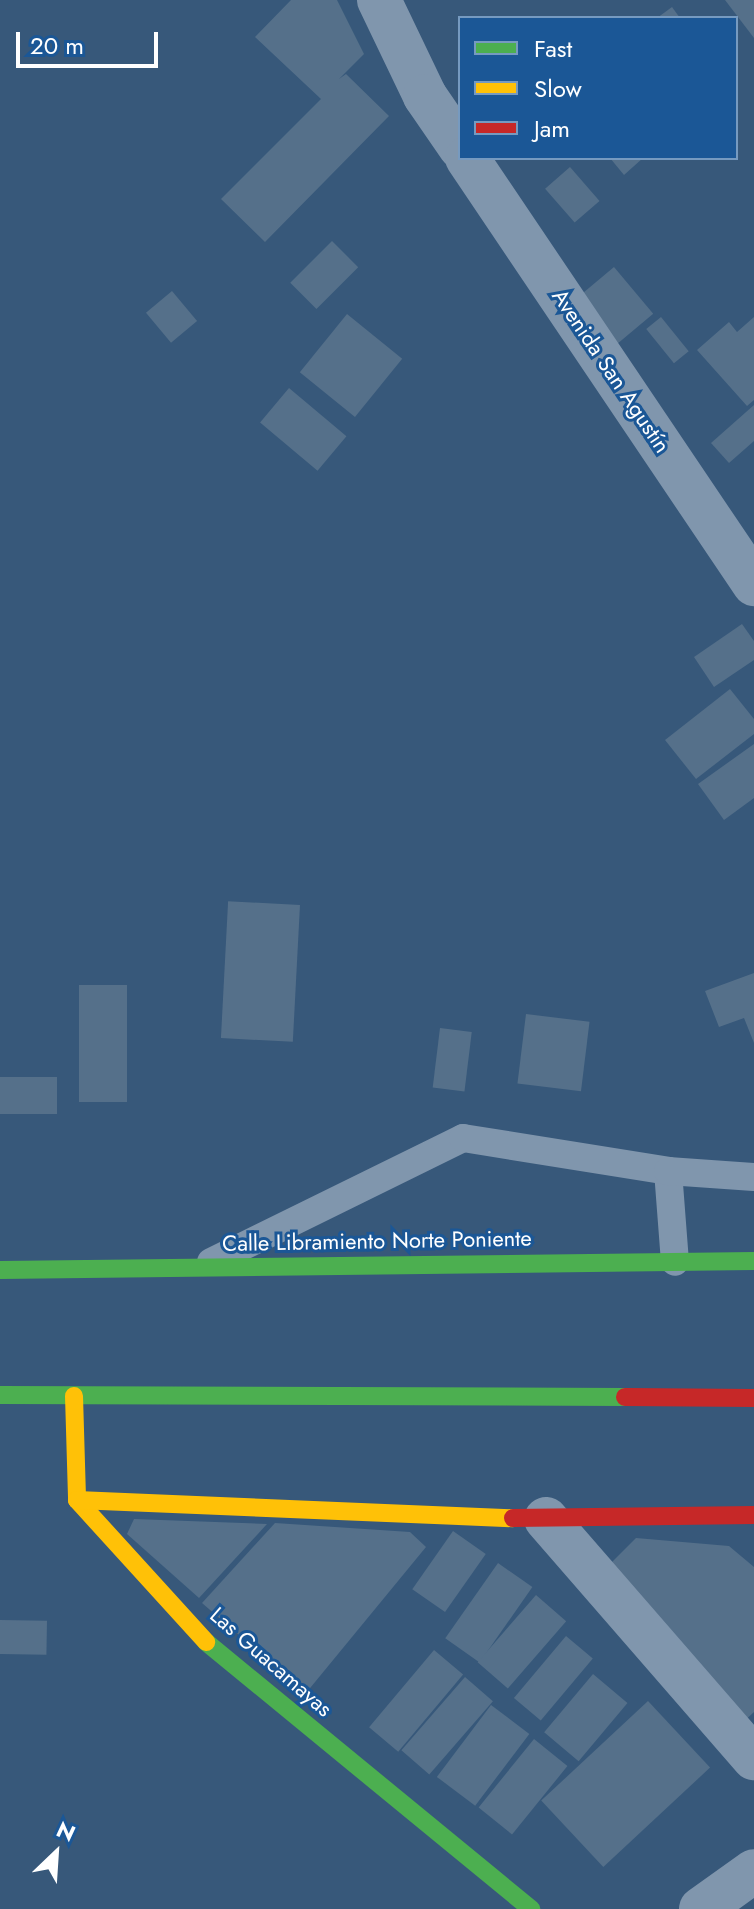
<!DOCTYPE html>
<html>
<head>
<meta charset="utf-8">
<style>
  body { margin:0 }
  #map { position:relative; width:754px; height:1909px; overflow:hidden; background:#37587a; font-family:Jost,sans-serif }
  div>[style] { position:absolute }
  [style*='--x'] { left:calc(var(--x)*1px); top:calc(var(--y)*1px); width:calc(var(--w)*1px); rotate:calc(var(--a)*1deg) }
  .building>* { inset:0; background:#55708a; transform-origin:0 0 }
  .lane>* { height:28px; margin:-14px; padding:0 14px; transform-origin:14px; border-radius:14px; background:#8096ad }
  .street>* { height:44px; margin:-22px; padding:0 22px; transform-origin:22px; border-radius:22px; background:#8096ad }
  .fast>* { height:18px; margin:-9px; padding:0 9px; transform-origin:9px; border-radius:9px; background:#4caf50 }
  .slow>* { height:18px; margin:-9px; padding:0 9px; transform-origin:9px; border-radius:9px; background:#ffc107 }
  .jam>* { height:18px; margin:-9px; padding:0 9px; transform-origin:9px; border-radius:9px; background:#c62828 }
  span { translate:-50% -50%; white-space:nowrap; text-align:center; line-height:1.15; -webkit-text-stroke:6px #1b5796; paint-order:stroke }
  .street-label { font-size:22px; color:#fff }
  .legend { position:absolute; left:458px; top:16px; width:280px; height:144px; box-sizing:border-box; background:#1b5796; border:2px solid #769ac0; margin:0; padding:10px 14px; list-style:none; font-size:24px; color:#fff }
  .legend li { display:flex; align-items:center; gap:16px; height:40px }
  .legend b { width:40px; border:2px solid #769ac0 }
  .north { position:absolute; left:16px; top:1813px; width:80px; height:80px; -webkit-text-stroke:6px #1b5796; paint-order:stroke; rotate:25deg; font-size:22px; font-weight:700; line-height:32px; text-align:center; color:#fff }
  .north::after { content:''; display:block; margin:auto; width:28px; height:36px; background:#fff; clip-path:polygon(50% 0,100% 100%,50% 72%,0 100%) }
  .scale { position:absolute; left:16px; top:32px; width:142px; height:36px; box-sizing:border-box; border:4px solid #fff; border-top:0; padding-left:10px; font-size:24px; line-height:28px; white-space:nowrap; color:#fff; -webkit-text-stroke:6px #1b5796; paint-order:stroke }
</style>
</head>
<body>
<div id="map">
  <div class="building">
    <i style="clip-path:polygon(291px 0,337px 0,364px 54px,339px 79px,346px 74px,389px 116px,265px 242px,221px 199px,321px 99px,255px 37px)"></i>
    <i style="clip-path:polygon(725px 0,754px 0,754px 38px)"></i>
    <i style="clip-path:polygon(672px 7px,680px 18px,657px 18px)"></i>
    <i style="clip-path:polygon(610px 158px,643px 158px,624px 175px)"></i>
    <i style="left:570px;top:167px;width:45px;height:33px;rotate:49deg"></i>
    <i style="left:332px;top:241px;width:37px;height:59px;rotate:45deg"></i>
    <i style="left:614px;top:267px;width:61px;height:53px;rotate:50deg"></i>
    <i style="left:172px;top:291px;width:39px;height:34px;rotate:50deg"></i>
    <i style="left:347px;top:314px;width:71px;height:75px;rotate:39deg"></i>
    <i style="left:661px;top:317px;width:44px;height:19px;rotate:51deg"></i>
    <i style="clip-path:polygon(754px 317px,754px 400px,747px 406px,697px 350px,729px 322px,737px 332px)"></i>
    <i style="left:289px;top:388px;width:75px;height:45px;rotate:40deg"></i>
    <i style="clip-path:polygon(754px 405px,754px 441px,729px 463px,711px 443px)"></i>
    <i style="clip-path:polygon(742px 624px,754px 641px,754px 660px,714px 687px,694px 657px)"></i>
    <i style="clip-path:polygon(730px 689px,754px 719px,754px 734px,696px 779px,665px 740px)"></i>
    <i style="clip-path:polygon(754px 744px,754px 798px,724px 820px,698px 784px)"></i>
    <i style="left:300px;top:905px;width:137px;height:72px;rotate:93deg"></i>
    <i style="clip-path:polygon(754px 973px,754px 1043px,744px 1018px,719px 1027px,705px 991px)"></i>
    <i style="left:127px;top:985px;width:117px;height:48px;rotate:90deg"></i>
    <i style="left:526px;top:1014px;width:64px;height:70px;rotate:7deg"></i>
    <i style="left:440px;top:1028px;width:32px;height:60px;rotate:7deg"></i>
    <i style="left:0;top:1077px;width:57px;height:37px"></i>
    <i style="clip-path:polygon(134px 1519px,267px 1524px,199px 1598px,127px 1534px)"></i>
    <i style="clip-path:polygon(275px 1523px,410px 1532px,426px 1547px,306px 1693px,202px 1603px)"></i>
    <i style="left:453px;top:1531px;width:40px;height:71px;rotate:35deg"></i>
    <i style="clip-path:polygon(636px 1538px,729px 1546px,754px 1567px,754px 1712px,739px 1726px,601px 1573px)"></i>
    <i style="left:498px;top:1563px;width:42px;height:92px;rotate:35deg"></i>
    <i style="left:536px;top:1595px;width:40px;height:89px;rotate:41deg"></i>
    <i style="left:0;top:1620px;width:47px;height:34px;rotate:1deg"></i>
    <i style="left:566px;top:1636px;width:35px;height:81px;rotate:40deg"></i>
    <i style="left:434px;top:1650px;width:38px;height:101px;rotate:40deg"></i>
    <i style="left:593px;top:1674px;width:45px;height:76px;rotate:40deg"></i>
    <i style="left:465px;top:1677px;width:37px;height:97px;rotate:41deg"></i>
    <i style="left:648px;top:1701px;width:91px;height:146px;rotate:47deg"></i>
    <i style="left:491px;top:1705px;width:48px;height:90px;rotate:37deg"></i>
    <i style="left:534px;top:1739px;width:43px;height:88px;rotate:39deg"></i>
  </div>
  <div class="lane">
    <i style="--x:668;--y:1171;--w:91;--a:85.6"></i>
    <i style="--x:211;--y:1262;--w:281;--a:-26.2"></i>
    <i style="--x:463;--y:1138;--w:208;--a:9.1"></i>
    <i style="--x:668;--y:1171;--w:86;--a:4"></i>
  </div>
  <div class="street">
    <i style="--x:379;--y:0;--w:106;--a:64.4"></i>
    <i style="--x:425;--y:96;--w:62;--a:55.5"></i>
    <i style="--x:467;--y:158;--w:514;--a:56.03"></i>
    <i style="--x:546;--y:1519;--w:317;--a:49"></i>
    <i style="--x:701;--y:1909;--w:65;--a:-35.6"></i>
  </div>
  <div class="fast">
    <i style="--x:0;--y:1270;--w:754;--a:-0.68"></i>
    <i style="--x:0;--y:1395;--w:625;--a:0.18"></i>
    <i style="--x:206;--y:1642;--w:421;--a:39.4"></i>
  </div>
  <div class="slow">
    <i style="--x:74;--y:1396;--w:104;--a:88.3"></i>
    <i style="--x:77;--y:1500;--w:192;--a:47.7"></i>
    <i style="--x:77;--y:1500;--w:436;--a:2.4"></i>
  </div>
  <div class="jam">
    <i style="--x:625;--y:1397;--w:129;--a:0.4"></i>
    <i style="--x:513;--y:1518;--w:241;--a:-0.7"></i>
  </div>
  <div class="street-label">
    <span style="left:611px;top:371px;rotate:56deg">Avenida San Agustín</span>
    <span style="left:377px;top:1241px;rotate:-1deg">Calle Libramiento Norte Poniente</span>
    <span style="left:271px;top:1662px;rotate:41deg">Las Guacamayas</span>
  </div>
  <ul class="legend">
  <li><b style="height:10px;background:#4caf50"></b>Fast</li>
  <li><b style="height:10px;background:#ffc107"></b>Slow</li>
  <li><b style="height:10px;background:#c62828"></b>Jam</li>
  </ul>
  <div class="north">N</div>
  <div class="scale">20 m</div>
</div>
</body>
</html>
